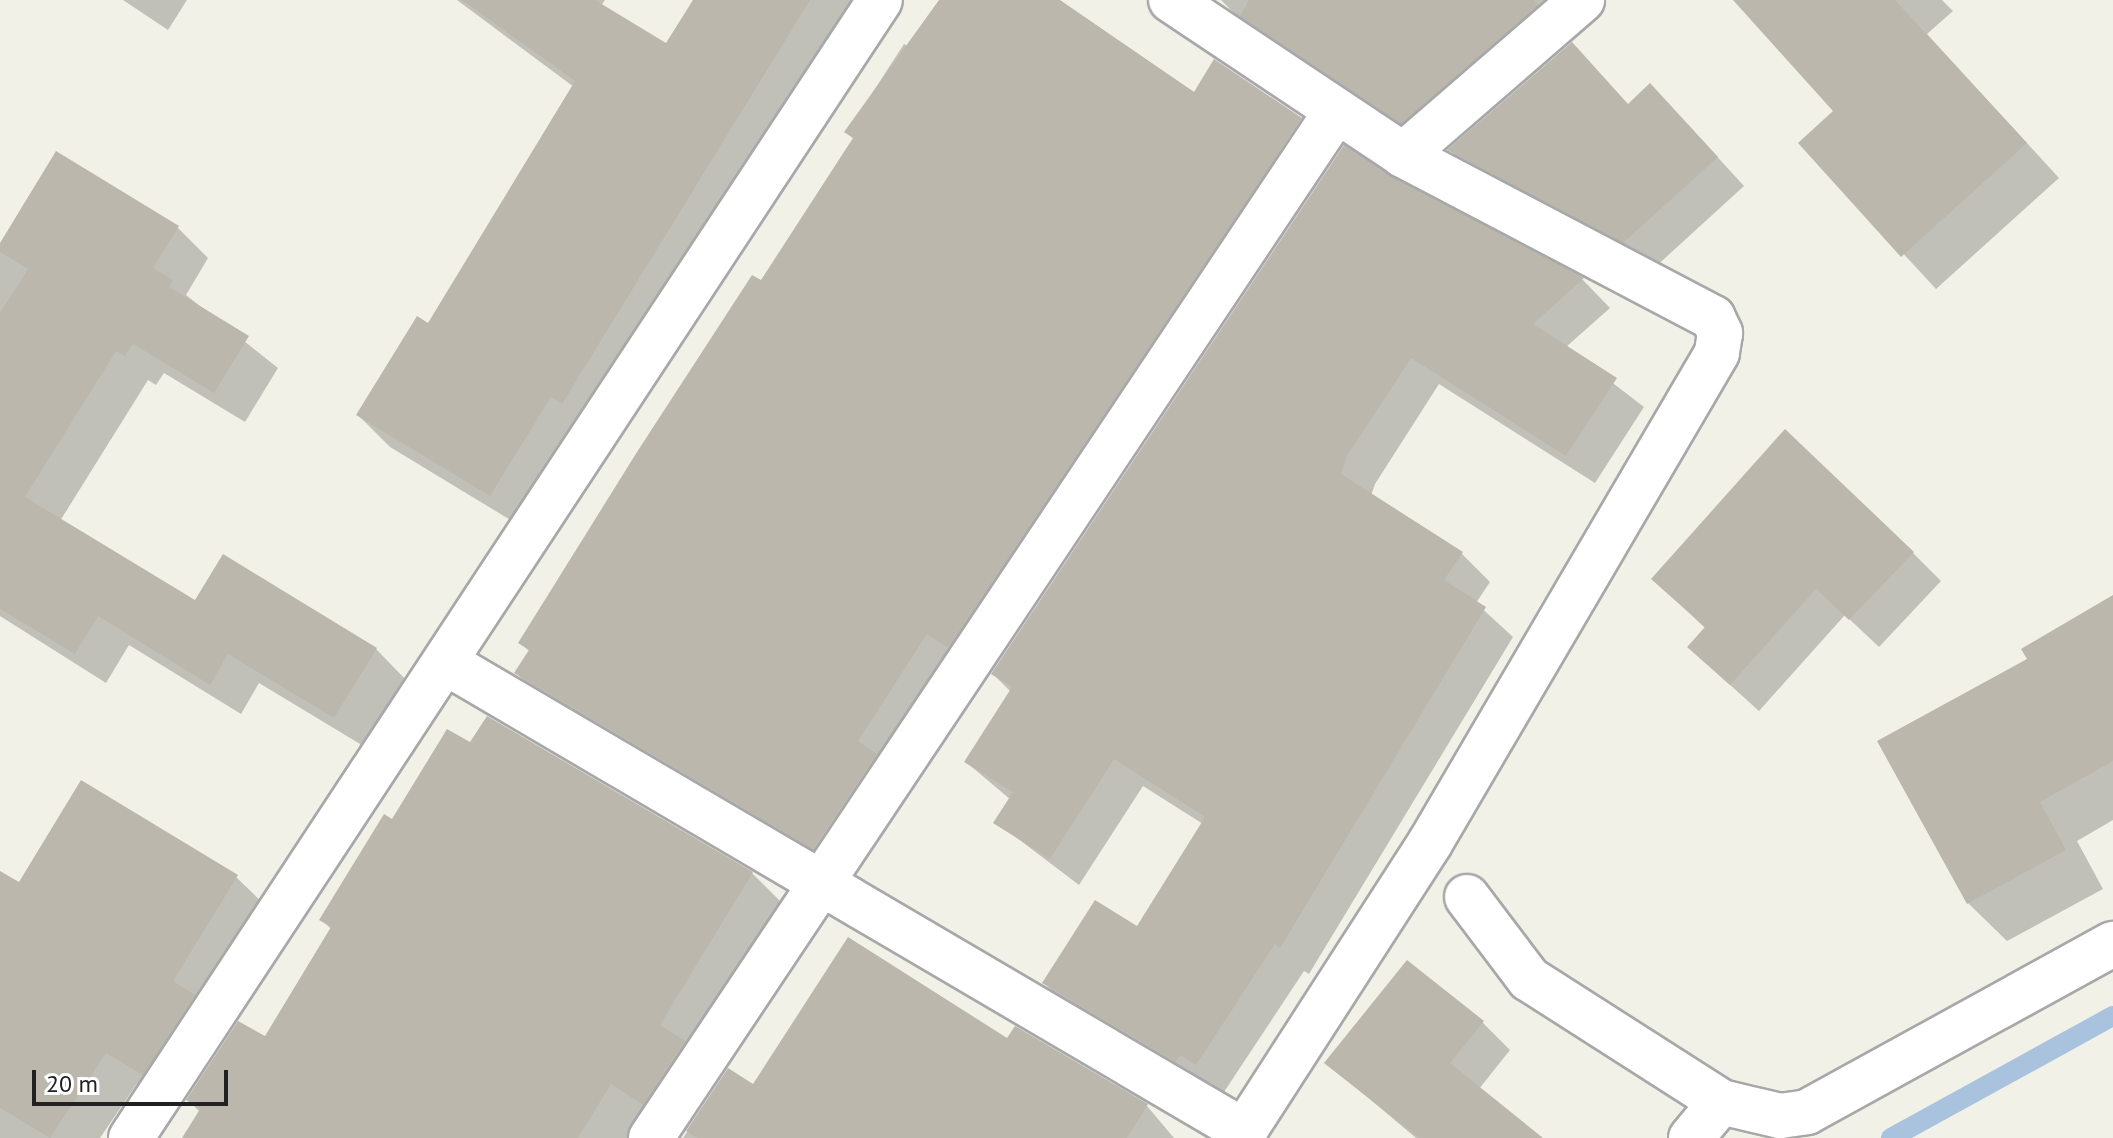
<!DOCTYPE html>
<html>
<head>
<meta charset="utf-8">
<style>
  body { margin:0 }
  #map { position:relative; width:2113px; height:1138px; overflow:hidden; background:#f1f1e8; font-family:"PT Sans",sans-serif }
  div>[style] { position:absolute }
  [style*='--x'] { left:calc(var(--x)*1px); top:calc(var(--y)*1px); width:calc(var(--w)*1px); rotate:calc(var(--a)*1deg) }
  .shadow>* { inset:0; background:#0003 }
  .stream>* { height:20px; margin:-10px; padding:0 10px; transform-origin:10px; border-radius:10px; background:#a9c3de }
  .building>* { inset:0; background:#bbb7ad }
  .roads { filter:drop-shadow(2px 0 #a8a8a8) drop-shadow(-2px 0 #a8a8a8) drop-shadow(0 2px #a8a8a8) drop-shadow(0 -2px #a8a8a8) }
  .minor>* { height:44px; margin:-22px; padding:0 22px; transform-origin:22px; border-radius:22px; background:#fff }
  span { translate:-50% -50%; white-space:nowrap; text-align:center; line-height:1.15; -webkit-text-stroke:6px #fff; paint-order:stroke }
  .scale { position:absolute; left:32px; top:1070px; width:196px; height:36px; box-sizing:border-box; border:4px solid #212121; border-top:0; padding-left:10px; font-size:24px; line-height:28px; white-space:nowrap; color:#212121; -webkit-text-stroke:6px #fff; paint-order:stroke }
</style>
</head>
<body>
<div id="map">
  <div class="shadow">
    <i style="clip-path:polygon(123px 0,187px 0,168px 30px)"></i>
    <i style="clip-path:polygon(457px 0,605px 0,601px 6px,667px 46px,695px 0,856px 0,522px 527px,390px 447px,358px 415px,429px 326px,574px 87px)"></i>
    <i style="clip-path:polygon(941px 0,1057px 0,1280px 150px,1311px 181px,845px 879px,548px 704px,516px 673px,530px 652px,521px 643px,855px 140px,847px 132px,904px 44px,911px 48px)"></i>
    <i style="clip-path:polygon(1221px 0,1590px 0,1430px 150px,1252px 31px)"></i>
    <i style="clip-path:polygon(1735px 0,1942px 0,1953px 11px,1927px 34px,2059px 178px,1936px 289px,1801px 143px,1836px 112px)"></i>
    <i style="clip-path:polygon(1629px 105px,1678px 114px,1744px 186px,1652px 270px,1478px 178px,1450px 150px)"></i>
    <i style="clip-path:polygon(1351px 152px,1583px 280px,1610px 308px,1566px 347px,1644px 407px,1595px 483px,1439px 384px,1375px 484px,1371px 496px,1462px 554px,1490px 582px,1476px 603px,1513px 637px,1309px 974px,1304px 971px,1224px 1092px,1209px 1082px,1204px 1089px,1072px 1011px,1044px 983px,1137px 929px,1203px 824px,1143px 786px,1079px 885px,996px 822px,1011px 800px,966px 762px,1011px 692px,993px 674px)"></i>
    <i style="clip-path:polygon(177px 227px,208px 258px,186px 295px,278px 368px,245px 422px,164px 373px,156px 385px,148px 380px,60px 521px,196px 603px,376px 649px,406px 680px,365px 747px,259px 683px,241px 714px,129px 645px,106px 683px,0 616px,0 246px)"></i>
    <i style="clip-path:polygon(1913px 553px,1941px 581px,1879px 647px,1845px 615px,1759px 711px,1718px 674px,1706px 629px,1654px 579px)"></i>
    <i style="clip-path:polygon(2113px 597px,2113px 820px,2077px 841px,2103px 889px,2007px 941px,1968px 903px,2030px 660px)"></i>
    <i style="clip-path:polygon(393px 821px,752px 873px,781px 902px,691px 1050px,669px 1138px,184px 1138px,200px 1112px,188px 1100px,265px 1039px,332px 930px,321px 919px)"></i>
    <i style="clip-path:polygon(236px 877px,267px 907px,174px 1104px,138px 1082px,100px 1138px,0 1138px,0 894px,19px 885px)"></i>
    <i style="clip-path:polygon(1482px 1022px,1510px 1050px,1479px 1089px,1540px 1138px,1416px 1138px,1327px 1063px)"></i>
    <i style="clip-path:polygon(1015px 1028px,1147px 1106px,1174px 1138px,683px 1138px,728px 1071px,753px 1087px,1007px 1041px)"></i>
  </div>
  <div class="stream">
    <i style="--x:1891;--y:1138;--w:253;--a:-28.8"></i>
  </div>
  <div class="building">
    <i style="clip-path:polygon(462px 0,595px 0,666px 43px,693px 0,810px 0,562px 404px,551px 397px,490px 496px,356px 415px,417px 316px,428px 323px,575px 81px)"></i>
    <i style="clip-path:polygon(939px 0,1060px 0,1194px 92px,1214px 59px,1302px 118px,948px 648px,927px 634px,858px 741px,877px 754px,813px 849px,514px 673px,529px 650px,518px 643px,637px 452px,752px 275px,761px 280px,853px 138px,844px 132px)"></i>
    <i style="clip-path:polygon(1249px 0,1534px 0,1538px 5px,1401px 124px,1240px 16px)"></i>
    <i style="clip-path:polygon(1733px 0,1895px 0,2027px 143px,1901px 257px,1798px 143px,1833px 111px)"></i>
    <i style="clip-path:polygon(1572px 42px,1628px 104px,1650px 83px,1718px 157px,1623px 243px,1447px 150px)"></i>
    <i style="clip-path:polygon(1344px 145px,1584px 278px,1533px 324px,1617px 378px,1566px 456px,1411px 358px,1347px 456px,1341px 474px,1463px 552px,1444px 580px,1486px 607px,1280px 948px,1275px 944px,1196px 1065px,1180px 1055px,1176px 1062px,1042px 983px,1095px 900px,1137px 926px,1205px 817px,1114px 759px,1050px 859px,993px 823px,1013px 792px,964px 762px,1012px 687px,991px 674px)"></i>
    <i style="clip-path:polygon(56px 151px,179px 226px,153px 268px,173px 280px,169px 287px,249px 336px,214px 393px,133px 344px,125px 356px,116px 351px,25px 497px,195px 600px,223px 554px,377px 648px,334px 718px,228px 654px,210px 685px,98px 616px,75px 654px,0 609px,0 313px,28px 269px,0 252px,0 243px)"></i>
    <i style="clip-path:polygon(1785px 429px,1914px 552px,1849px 620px,1816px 589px,1730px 685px,1687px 647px,1705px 627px,1651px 579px)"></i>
    <i style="clip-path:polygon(2113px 595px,2113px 761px,2040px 802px,2066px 850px,1967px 904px,1877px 741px,2027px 659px,2021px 649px)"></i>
    <i style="clip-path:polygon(487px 716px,753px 872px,660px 1025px,685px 1041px,643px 1105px,611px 1084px,578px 1138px,182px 1138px,200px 1109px,186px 1100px,238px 1021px,265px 1036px,331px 927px,319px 920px,384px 814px,392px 819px,447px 729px,470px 742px)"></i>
    <i style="clip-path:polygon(81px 780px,238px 875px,173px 981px,195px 995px,143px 1075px,106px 1053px,50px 1138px,0 1108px,0 871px,19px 882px)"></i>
    <i style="clip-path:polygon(848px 937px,1007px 1038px,1015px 1026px,1148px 1104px,1127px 1138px,697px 1138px,686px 1131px,728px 1068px,753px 1084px)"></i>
    <i style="clip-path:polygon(1407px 960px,1484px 1021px,1450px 1063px,1543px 1138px,1419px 1138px,1324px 1063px)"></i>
  </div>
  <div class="roads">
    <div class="minor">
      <i style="--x:1171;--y:0;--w:279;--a:33.7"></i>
      <i style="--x:1403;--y:155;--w:350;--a:27.7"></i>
      <i style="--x:1713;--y:318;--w:17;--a:65"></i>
      <i style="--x:1720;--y:333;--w:20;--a:99"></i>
      <i style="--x:1717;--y:353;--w:568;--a:120.36"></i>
      <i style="--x:1430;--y:843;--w:351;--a:122.8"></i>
      <i style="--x:1403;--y:155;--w:237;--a:-40.9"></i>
      <i style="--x:445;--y:662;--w:928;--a:30.43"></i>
      <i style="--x:1467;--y:897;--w:103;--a:52.9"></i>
      <i style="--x:1529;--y:979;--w:228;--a:32.6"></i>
      <i style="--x:1721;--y:1102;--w:61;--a:13.3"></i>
      <i style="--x:1780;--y:1116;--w:27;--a:-8"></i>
      <i style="--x:1807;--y:1112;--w:349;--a:-28.8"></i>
      <i style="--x:131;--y:1138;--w:1362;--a:-56.65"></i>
      <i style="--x:651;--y:1138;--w:1232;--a:-56.28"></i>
      <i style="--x:1691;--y:1138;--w:47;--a:-50.2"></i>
    </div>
  </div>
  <div class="scale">20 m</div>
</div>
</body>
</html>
